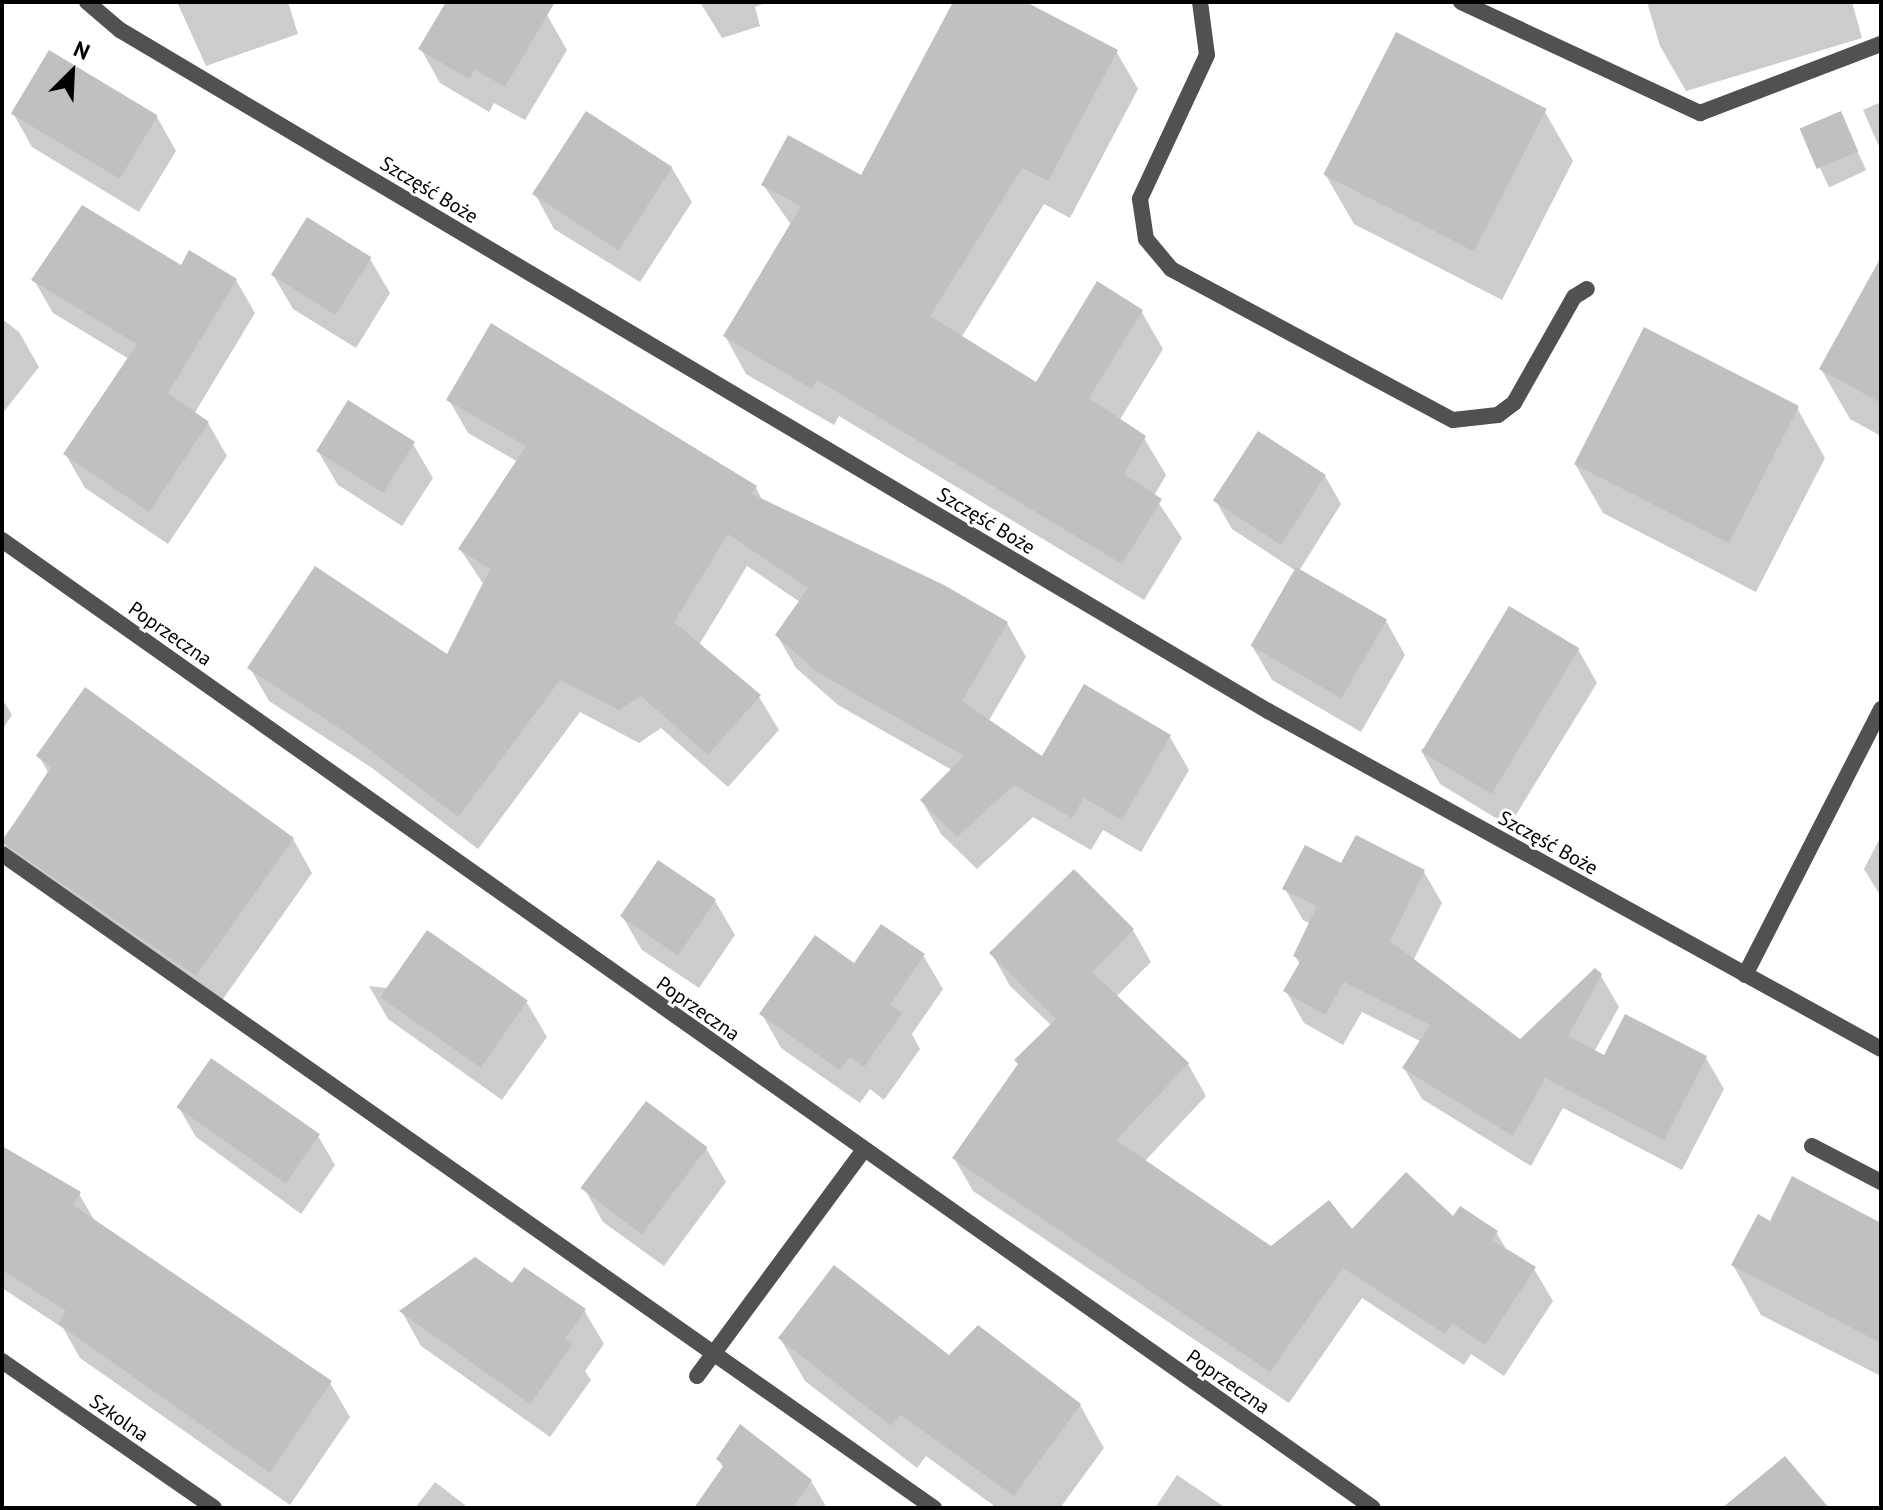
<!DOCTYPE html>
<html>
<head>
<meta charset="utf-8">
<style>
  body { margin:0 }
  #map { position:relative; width:1883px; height:1510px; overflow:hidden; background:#fff; font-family:"PT Sans",sans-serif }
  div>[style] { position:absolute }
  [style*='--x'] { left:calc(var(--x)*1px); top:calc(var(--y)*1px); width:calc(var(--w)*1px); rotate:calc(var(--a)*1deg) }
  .shadow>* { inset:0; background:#0003; transform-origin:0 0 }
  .building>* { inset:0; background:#c0c0c0; transform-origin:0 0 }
  .lane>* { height:16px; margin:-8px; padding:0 8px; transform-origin:8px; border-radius:8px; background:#515151 }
  .street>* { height:16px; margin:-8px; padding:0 8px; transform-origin:8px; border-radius:8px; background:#515151 }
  span { translate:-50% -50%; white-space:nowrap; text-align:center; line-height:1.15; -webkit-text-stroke:6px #fff; paint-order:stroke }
  .street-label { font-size:20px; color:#000 }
  .frame { position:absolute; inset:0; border:4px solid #000; pointer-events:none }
  .north { position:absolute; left:32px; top:32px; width:80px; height:80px; -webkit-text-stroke:6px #fff; paint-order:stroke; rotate:24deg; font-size:22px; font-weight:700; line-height:32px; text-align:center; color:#000 }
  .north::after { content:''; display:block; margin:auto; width:28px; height:36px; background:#000; clip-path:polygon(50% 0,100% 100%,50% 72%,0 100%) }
</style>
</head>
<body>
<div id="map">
  <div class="shadow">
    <i style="clip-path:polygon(177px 2px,288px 2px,298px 34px,206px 66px)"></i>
    <i style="clip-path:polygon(448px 2px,524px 2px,547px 15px,567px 50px,525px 120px,494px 103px,489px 112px,440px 83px,421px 49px)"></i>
    <i style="clip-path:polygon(700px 2px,769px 2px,755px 7px,760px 26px,722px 38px)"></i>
    <i style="clip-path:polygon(955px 2px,1022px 2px,1116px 51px,1138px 89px,1070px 218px,1044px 204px,961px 338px,1037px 385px,1141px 311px,1163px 349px,1119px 421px,1144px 438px,1166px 475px,1154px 496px,1182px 538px,1144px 600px,839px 416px,834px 425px,746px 374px,725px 336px,792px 226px,763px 185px,862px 178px)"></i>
    <i style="clip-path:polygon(1647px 2px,1852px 2px,1862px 38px,1686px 91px,1660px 46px)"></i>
    <i style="clip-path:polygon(1881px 102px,1881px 151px,1863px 110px)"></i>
    <i style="clip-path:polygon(1545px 112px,1573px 161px,1502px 300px,1354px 224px,1325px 174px)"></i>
    <i style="clip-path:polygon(13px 113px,157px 117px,176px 151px,139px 212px,32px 147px)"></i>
    <i style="left:1840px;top:114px;width:62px;height:41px;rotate:65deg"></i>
    <i style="clip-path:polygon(672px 168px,692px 202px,640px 282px,554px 229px,535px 194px)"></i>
    <i style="clip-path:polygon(370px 259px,390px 293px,356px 348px,293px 309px,273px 275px)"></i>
    <i style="clip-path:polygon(181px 268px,236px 280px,255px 313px,194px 414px,208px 423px,227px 456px,168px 544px,85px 488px,66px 455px,129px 359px,53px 313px,34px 280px)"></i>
    <i style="clip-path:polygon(1881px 305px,1881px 436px,1850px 419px,1821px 369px)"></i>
    <i style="clip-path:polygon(2px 319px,19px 332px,39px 367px,2px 414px)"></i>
    <i style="clip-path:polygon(449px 400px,756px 488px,763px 501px,1007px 623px,1026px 657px,988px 722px,1042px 759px,1170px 737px,1189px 770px,1141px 852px,1103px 830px,1091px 850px,1033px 817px,977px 869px,941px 834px,922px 801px,952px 770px,838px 705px,796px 668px,777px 635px,800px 602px,747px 566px,699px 645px,759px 697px,779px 730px,728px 787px,661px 728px,639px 743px,580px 712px,478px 849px,372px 768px,269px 701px,250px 668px,448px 657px,484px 585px,460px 549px,518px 462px,468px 433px)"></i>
    <i style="clip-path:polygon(1797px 408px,1825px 458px,1756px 592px,1603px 513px,1575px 464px)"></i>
    <i style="clip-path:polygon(413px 444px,433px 478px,402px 526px,338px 485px,318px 451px)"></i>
    <i style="clip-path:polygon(1325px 476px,1341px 504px,1299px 571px,1386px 621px,1405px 655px,1361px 732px,1272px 680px,1252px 646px,1296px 571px,1232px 529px,1216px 501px)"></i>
    <i style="clip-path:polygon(1578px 649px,1597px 683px,1509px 826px,1440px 784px,1421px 750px)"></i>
    <i style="clip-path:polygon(2px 698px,12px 715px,2px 730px)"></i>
    <i style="clip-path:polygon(39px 756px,293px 839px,312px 873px,216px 1009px,21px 875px,2px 840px,49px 774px)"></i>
    <i style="clip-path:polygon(1881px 836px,1881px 897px,1864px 869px)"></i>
    <i style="clip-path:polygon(658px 863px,715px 901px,735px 935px,699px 988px,642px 950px,622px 916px)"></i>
    <i style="clip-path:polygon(1342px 866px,1424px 872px,1442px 903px,1413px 961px,1520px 1042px,1601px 976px,1619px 1007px,1594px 1052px,1605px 1057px,1706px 1058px,1724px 1089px,1682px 1170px,1563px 1108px,1531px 1166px,1422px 1099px,1404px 1068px,1422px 1042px,1362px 1012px,1343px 1045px,1304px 1023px,1286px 991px,1301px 966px,1295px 956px,1311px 924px,1303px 920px,1285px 889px)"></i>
    <i style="clip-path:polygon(1133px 930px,1151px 962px,1116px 997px,1188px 1064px,1206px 1096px,1144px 1162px,1271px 1249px,1454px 1219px,1496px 1232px,1508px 1252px,1534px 1269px,1553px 1301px,1504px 1376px,1471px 1354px,1464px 1365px,1362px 1298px,1289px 1403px,973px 1191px,954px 1158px,1052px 1026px,1010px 986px,992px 954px)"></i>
    <i style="clip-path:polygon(923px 955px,943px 989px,912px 1034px,920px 1049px,884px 1100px,870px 1089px,860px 1103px,781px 1048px,762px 1014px,854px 965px)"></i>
    <i style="clip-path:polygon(369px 986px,527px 1003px,547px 1037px,502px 1100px,388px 1019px)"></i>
    <i style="clip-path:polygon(179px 1108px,318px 1136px,335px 1165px,301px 1214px,196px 1137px)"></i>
    <i style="clip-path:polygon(706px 1148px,726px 1182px,664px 1266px,603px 1222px,584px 1188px)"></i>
    <i style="clip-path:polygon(2px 1149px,79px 1194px,96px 1223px,330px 1383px,350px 1417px,290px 1505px,80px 1358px,63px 1328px,2px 1288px)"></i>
    <i style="clip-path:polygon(1771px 1223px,1881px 1225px,1881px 1376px,1761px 1315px,1733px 1265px)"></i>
    <i style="clip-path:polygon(513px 1286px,584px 1310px,604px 1344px,585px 1371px,591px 1380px,550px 1437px,421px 1346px,402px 1312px)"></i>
    <i style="clip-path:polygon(780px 1338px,949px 1358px,1080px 1405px,1104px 1448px,1060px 1508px,997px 1508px,926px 1456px,917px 1468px,805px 1381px)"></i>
    <i style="clip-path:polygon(718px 1459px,811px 1481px,827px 1508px,702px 1508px,724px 1469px)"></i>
    <i style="clip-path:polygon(1177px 1475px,1226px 1508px,1155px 1508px)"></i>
    <i style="clip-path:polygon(435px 1482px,469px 1508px,415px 1508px)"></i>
  </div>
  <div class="building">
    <i style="clip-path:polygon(446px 2px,555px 2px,505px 87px,475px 70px,469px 79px,418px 49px)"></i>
    <i style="clip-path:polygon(953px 2px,1026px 2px,1118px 50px,1048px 181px,1022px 168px,930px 316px,1036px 382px,1097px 281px,1143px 310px,1089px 398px,1146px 436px,1124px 474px,1162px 499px,1122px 564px,817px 380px,812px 389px,723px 336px,801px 206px,761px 185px,788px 135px,861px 175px)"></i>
    <i style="left:1396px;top:32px;width:169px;height:160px;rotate:27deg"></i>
    <i style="left:49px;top:50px;width:127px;height:74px;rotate:31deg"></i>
    <i style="left:586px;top:111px;width:103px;height:99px;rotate:33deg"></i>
    <i style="left:1841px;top:111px;width:44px;height:45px;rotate:67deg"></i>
    <i style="clip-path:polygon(82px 205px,181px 265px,189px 250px,237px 279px,168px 393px,209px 422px,149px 512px,63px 454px,137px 344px,31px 280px)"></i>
    <i style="left:307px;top:217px;width:76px;height:68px;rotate:32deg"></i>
    <i style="clip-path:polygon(1881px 257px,1881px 403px,1819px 369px)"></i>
    <i style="clip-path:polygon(491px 323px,757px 486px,752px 494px,944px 585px,1008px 622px,962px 701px,1042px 756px,1084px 684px,1171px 735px,1122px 820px,1084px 798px,1072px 818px,1014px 785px,957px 837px,920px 800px,964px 756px,817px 672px,775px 635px,808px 588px,728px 534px,674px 622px,761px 695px,708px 755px,641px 696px,619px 710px,560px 680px,458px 817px,350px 735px,247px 668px,315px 566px,447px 654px,490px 569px,458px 549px,526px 446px,446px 400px)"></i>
    <i style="left:1644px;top:327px;width:174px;height:154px;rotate:27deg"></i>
    <i style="left:348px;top:400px;width:79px;height:60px;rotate:32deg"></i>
    <i style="left:1258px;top:431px;width:81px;height:83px;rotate:33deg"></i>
    <i style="left:1296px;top:567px;width:105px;height:91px;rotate:30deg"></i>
    <i style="left:1509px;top:606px;width:82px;height:170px;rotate:31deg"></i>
    <i style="clip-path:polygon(85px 687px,294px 838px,196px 976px,2px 842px,51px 767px,36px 756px)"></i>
    <i style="clip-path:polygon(1356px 835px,1425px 870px,1390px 941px,1520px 1039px,1595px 968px,1602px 974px,1568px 1036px,1604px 1055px,1625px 1014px,1707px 1056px,1664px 1140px,1545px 1078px,1513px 1136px,1402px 1068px,1430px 1025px,1344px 982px,1325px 1015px,1283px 991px,1301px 960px,1293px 956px,1317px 906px,1282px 889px,1305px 845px,1341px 863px)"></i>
    <i style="left:658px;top:860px;width:70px;height:68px;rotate:34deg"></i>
    <i style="clip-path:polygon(1074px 869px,1134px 929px,1092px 972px,1189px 1063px,1116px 1140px,1271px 1246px,1329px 1200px,1352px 1229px,1406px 1172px,1453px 1216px,1460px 1206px,1498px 1231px,1492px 1240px,1536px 1267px,1485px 1345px,1452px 1323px,1445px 1334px,1343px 1268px,1270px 1372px,952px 1158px,1018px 1064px,1014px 1060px,1056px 1019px,989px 953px)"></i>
    <i style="clip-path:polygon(881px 924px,925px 954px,890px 1005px,902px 1013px,864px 1067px,850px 1057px,840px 1070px,759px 1014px,815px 935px,854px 963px)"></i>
    <i style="left:427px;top:930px;width:123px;height:82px;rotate:35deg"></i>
    <i style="left:211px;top:1058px;width:133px;height:60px;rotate:35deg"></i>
    <i style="left:646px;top:1101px;width:77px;height:109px;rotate:37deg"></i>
    <i style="clip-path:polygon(2px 1146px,81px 1192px,73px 1205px,332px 1381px,270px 1473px,58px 1324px,66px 1311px,2px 1270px)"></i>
    <i style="clip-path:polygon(1792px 1176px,1881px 1223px,1881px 1343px,1731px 1265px,1758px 1214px,1770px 1221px)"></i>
    <i style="clip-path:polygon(475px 1257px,512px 1283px,524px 1267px,586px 1309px,565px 1339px,572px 1345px,530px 1404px,399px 1311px)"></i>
    <i style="clip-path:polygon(834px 1265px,949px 1355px,978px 1325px,1081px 1404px,1014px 1496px,901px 1415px,891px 1426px,778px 1338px)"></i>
    <i style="clip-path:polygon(740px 1424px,812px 1480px,792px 1508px,694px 1508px,724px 1465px,716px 1459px)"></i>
    <i style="clip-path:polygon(1785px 1456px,1829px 1508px,1722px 1508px)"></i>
  </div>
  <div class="lane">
    <i style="--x:1200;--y:2;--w:53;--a:82.5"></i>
    <i style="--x:1207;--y:55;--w:159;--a:115"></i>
    <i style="--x:1140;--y:199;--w:40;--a:81.5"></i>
    <i style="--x:1146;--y:239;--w:39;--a:50"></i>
    <i style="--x:1171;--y:269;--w:320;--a:28.2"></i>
    <i style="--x:1453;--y:420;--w:45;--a:-6.3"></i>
    <i style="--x:1498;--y:415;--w:20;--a:-37"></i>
    <i style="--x:1514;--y:403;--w:122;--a:-60.5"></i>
    <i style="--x:1574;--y:297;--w:15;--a:-32"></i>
    <i style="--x:1812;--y:1146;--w:78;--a:27.6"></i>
    <i style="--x:697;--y:1376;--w:280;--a:-53.6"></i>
  </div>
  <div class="street">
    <i style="--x:87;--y:2;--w:43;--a:40.3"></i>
    <i style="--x:120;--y:30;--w:1335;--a:30.68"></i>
    <i style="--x:1268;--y:711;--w:700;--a:28.87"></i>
    <i style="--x:1461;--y:2;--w:264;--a:24.9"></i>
    <i style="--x:1700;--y:113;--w:194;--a:-20.9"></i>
    <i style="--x:2;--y:540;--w:1678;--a:35.22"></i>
    <i style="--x:2;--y:854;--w:1139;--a:35.06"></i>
    <i style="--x:1745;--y:975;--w:299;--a:-62.9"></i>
    <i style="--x:2;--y:1361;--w:258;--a:34.7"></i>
  </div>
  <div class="street-label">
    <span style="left:429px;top:190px;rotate:31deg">Szczęść Boże</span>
    <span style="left:986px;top:521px;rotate:31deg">Szczęść Boże</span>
    <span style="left:170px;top:634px;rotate:35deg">Poprzeczna</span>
    <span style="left:1548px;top:843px;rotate:29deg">Szczęść Boże</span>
    <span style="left:698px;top:1009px;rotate:35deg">Poprzeczna</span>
    <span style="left:1228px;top:1382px;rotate:35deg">Poprzeczna</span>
    <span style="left:119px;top:1418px;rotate:35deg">Szkolna</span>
  </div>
  <div class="frame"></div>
  <div class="north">N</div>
</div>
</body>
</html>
